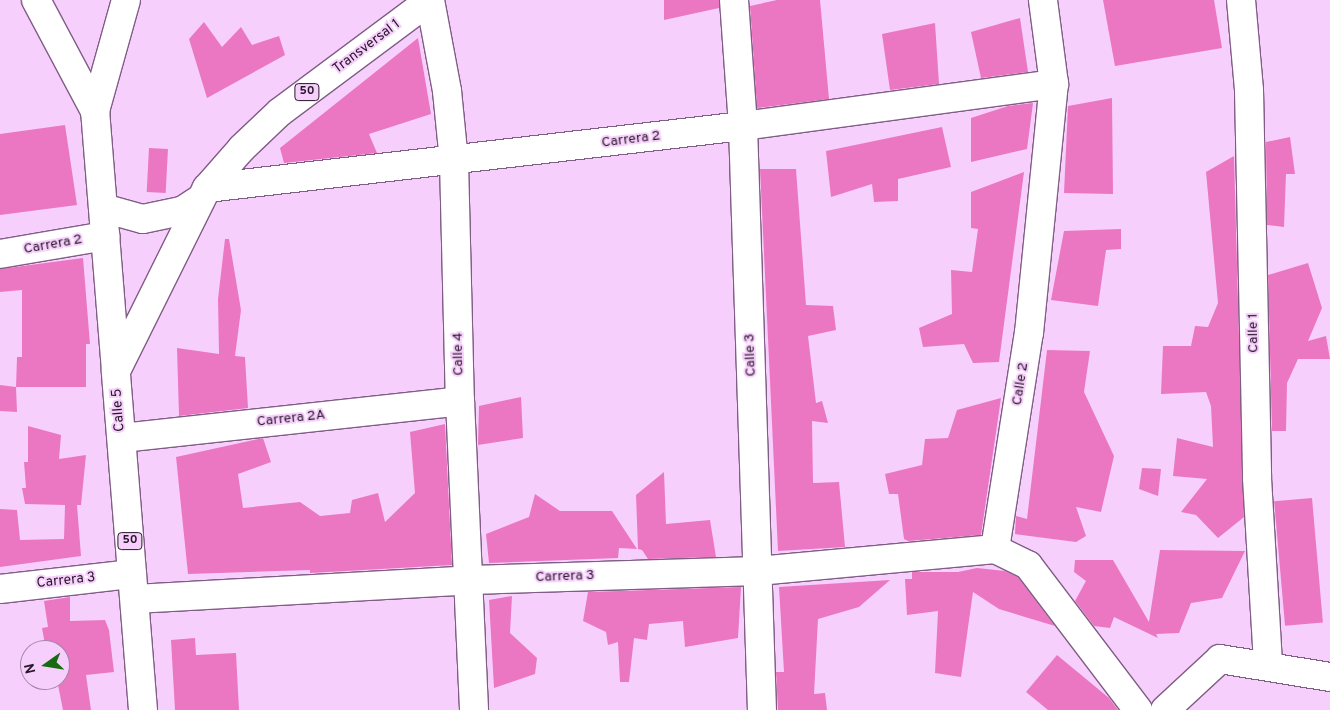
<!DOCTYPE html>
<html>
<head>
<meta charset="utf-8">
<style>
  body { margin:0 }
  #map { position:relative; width:1330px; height:710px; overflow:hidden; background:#f7cffc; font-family:Overpass,sans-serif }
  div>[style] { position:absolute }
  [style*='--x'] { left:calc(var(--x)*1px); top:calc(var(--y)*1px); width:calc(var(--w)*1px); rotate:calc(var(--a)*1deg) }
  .building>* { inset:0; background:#eb77c3; transform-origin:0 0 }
  .roads { filter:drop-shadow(1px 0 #805d85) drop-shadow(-1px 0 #805d85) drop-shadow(0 1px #805d85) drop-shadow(0 -1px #805d85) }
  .minor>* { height:28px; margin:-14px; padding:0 14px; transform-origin:14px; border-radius:14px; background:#fff }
  .major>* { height:28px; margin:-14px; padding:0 14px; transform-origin:14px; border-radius:14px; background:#fff }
  .highway>* { height:28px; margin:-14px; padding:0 14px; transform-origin:14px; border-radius:14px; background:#fff }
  span { translate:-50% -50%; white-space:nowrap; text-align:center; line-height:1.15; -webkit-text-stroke:4px #f7cffc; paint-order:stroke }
  .shield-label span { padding:1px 4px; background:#f7cffc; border:1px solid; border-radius:4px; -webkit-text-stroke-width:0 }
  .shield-label { font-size:12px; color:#261828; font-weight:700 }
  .street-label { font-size:14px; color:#261828 }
  .north { position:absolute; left:20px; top:640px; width:50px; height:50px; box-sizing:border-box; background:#f7cffc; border:1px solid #a386a7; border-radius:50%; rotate:257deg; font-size:14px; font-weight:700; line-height:20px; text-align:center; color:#261828 }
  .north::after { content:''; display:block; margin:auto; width:18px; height:22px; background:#176b12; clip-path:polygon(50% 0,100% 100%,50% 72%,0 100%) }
</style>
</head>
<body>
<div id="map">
  <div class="building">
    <i style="clip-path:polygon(664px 0,719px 0,719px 8px,664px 20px)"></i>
    <i style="clip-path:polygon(777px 0,820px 0,829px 99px,757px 108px,750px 6px)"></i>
    <i style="clip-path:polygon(1103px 0,1214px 0,1222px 48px,1115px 66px)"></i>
    <i style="clip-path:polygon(1020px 18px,1028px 72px,981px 78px,971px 32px)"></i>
    <i style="clip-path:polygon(204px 22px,222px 47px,241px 27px,252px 45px,279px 36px,285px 55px,207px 98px,189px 39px)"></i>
    <i style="clip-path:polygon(935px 23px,939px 84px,890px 90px,882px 34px)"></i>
    <i style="clip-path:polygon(418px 38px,431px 114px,369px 134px,377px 153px,284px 163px,280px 148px)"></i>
    <i style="clip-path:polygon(1112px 98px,1113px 194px,1064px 193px,1068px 106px)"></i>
    <i style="clip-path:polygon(1033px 103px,1027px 149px,971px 162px,971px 118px,1008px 106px)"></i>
    <i style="clip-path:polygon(65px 125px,77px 205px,0 215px,0 134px)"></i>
    <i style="clip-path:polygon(942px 127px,951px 167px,898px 179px,898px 201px,874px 202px,872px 184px,831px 197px,826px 151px)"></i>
    <i style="clip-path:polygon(1290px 137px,1295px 174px,1286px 174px,1284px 227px,1267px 225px,1266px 142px)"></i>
    <i style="left:149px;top:148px;width:19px;height:44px;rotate:3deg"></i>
    <i style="clip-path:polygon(1234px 156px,1244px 517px,1218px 538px,1196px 515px,1181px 512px,1207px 479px,1173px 476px,1177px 438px,1213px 447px,1211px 406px,1206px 392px,1161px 394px,1163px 346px,1191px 346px,1195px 326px,1208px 327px,1218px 303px,1206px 172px)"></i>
    <i style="clip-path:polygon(760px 169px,796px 169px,806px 305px,833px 306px,836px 330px,808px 336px,816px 403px,822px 401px,828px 423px,812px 421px,813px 483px,839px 482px,845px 547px,778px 551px)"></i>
    <i style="clip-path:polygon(1024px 172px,999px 362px,973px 363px,964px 344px,923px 347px,919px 328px,952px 314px,951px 270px,972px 272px,978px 229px,971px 228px,971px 192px)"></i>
    <i style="clip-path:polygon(1121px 229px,1121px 249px,1106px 250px,1098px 306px,1051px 300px,1064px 231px)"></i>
    <i style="clip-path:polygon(225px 239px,229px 239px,241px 310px,235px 356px,245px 357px,248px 408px,179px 416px,177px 348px,219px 354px,218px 299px)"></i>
    <i style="clip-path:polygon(83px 258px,90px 344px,86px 344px,86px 387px,16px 387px,17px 357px,22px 357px,22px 290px,0 292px,0 269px)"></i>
    <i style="clip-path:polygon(1308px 263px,1322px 308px,1308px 341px,1326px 336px,1330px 359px,1298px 359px,1287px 383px,1286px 431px,1272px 431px,1268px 275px)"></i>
    <i style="clip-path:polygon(1047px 350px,1090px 351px,1084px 392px,1114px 456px,1101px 512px,1076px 507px,1086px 536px,1076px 542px,1015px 534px,1016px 516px,1027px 519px)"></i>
    <i style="clip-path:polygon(0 385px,16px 387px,17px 412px,0 411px)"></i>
    <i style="clip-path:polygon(521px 397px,523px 438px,478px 445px,479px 406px)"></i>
    <i style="clip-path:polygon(1001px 398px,981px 535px,908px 541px,904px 539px,898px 494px,889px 494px,885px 474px,922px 465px,925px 439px,948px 438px,957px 410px)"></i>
    <i style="clip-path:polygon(445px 424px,452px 565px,310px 573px,310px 570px,188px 574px,176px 457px,263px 438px,271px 462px,238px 474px,243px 508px,300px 502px,320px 516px,350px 513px,352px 500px,378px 493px,385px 522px,415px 493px,410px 432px)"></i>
    <i style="clip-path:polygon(28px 426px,61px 435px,59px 459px,86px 455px,81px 505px,77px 505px,81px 556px,0 567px,0 509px,17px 510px,20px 540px,64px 539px,65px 505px,25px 504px,22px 488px,26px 488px,24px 462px,28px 462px)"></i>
    <i style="clip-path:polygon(1142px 468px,1161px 469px,1158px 496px,1139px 489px)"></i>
    <i style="clip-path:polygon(664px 472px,666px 524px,710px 520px,716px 557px,648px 559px,642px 550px,638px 549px,636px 495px)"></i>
    <i style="clip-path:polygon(535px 494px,560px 511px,612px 511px,637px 549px,619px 548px,618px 558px,489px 563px,486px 534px,529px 517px)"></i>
    <i style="left:1312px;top:498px;width:125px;height:38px;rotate:85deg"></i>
    <i style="clip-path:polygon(1160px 550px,1245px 551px,1222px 598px,1191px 603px,1179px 633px,1156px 634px,1158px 638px,1114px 617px,1110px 628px,1094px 626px,1075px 601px,1086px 581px,1074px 572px,1075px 560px,1113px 560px,1149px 622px)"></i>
    <i style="clip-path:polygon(977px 568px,1005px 571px,1018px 577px,1055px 626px,999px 609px,973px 592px,961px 677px,935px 673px,938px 611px,907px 615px,905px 579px,912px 579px,912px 572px,958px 572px)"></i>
    <i style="clip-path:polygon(890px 580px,859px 607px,818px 619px,814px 694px,825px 693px,827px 710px,778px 710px,776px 672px,784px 672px,779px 587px)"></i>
    <i style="clip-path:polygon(741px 587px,738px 638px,685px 647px,683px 621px,649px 624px,647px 640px,634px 638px,629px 682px,620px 682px,618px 642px,608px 645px,606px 632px,583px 621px,588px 592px)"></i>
    <i style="clip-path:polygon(512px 596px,510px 633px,537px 658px,535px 674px,494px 688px,489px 600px)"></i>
    <i style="clip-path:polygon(70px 597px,70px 621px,105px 620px,109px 630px,114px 672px,86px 675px,91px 710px,63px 710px,57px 680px,60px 680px,60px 650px,46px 650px,42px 628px,48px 627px,44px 601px)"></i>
    <i style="clip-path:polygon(195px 638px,196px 655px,236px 653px,239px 710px,175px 710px,171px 640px)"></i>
    <i style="clip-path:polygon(1057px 655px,1109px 698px,1118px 710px,1048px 710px,1026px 692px)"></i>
  </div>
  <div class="roads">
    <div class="minor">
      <i style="--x:430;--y:0;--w:93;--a:79.4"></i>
      <i style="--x:447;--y:91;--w:70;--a:84.3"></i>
      <i style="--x:454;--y:161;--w:240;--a:88.6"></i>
      <i style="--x:460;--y:401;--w:309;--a:87.4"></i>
      <i style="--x:734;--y:0;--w:126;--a:85.9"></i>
      <i style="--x:743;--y:126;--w:584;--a:88.14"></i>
      <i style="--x:1241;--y:0;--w:90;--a:84.9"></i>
      <i style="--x:1249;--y:90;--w:388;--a:88.8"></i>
      <i style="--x:1257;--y:478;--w:187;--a:86.6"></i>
      <i style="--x:207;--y:188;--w:540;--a:-6.6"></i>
      <i style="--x:743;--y:126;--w:314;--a:-7.7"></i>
      <i style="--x:0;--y:254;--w:107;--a:-9.7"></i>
      <i style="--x:122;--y:438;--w:340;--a:-6.2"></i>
      <i style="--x:995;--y:549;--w:219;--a:-81.1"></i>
      <i style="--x:1029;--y:333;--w:250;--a:-84.3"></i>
      <i style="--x:1054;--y:84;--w:85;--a:-97.5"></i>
      <i style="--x:995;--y:549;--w:37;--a:26"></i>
      <i style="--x:1028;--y:565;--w:182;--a:52.8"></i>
      <i style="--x:0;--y:589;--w:133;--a:-6.5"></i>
      <i style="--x:135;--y:599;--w:336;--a:-3.2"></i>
      <i style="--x:470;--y:580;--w:288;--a:-1.8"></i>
      <i style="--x:758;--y:571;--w:238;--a:-5.3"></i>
      <i style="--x:1165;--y:710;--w:75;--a:-42.8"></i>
      <i style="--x:1220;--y:659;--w:111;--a:9.3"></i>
    </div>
    <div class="major">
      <i style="--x:36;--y:0;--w:126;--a:62"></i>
      <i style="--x:116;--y:371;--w:261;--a:-94.6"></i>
      <i style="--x:95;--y:111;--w:115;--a:-74.4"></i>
    </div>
    <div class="highway">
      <i style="--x:103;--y:208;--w:41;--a:15.4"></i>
      <i style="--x:143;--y:219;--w:40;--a:-12"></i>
      <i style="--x:182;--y:211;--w:20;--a:-33"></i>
      <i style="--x:143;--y:710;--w:340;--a:-94.6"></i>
      <i style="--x:116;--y:371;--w:204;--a:-63.6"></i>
      <i style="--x:207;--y:188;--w:53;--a:-48.8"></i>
      <i style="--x:242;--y:148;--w:52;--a:-43.5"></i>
      <i style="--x:280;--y:112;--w:187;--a:-36.7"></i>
    </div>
  </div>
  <div class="shield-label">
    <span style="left:307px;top:92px">50</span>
    <span style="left:130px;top:541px">50</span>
  </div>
  <div class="street-label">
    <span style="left:367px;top:47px;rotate:-37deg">Transversal 1</span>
    <span style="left:631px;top:140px;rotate:-7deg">Carrera 2</span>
    <span style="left:53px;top:245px;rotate:-10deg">Carrera 2</span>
    <span style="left:1254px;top:333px;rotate:-91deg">Calle 1</span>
    <span style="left:459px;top:354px;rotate:-91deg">Calle 4</span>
    <span style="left:751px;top:355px;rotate:-92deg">Calle 3</span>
    <span style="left:1021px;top:384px;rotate:-81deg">Calle 2</span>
    <span style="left:119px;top:410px;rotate:-94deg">Calle 5</span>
    <span style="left:291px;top:419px;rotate:-6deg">Carrera 2A</span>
    <span style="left:565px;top:577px;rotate:-2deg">Carrera 3</span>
    <span style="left:66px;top:581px;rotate:-6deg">Carrera 3</span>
  </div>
  <div class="north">N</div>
</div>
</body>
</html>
